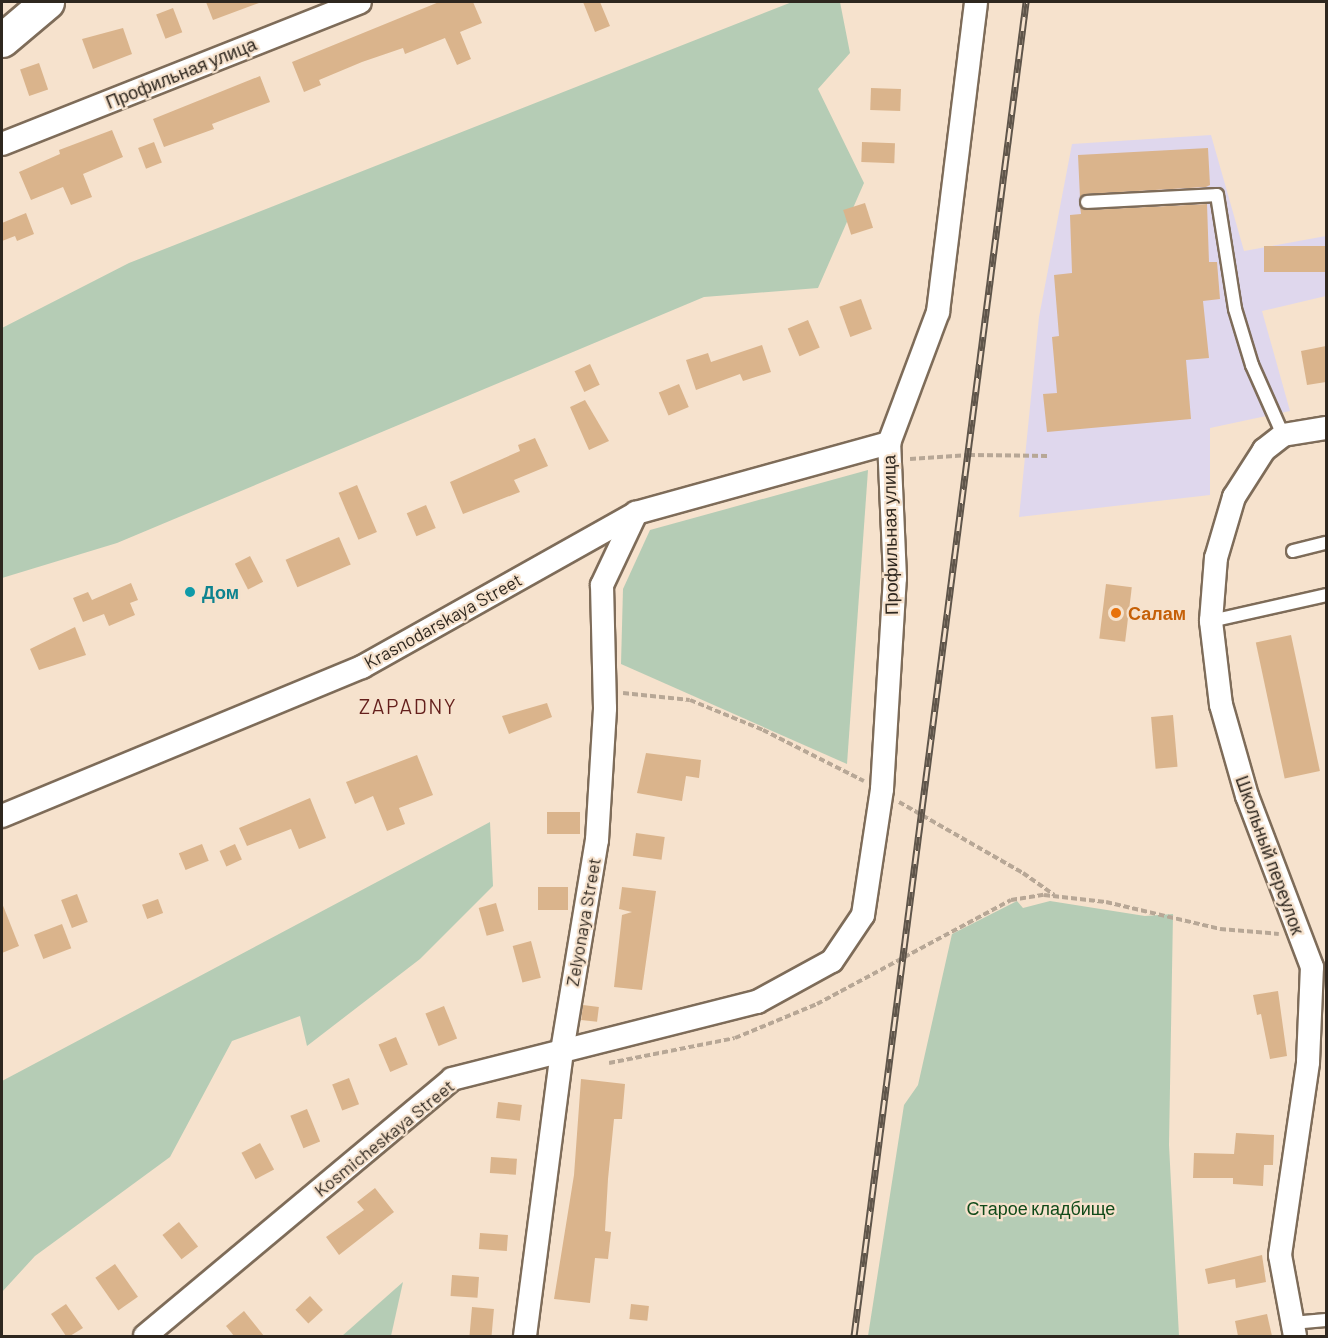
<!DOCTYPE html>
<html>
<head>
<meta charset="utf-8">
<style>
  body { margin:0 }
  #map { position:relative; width:1328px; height:1338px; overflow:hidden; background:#f6e2cd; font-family:Barlow,sans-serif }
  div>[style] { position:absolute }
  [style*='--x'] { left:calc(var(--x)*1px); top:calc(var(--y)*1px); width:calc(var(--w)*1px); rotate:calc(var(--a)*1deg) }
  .industrial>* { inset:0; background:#dfd7ed }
  .green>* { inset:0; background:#b5ccb5 }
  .building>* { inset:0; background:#dab48c; transform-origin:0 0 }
  .path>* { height:4px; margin-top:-2px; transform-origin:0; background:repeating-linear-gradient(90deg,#b7a796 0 6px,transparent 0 9px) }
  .roads { filter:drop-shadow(2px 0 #7e6c59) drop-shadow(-2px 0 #7e6c59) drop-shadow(0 2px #7e6c59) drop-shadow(0 -2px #7e6c59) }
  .service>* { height:12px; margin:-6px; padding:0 6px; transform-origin:6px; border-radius:6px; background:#fff }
  .minor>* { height:22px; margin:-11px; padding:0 11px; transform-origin:11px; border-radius:11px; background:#fff }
  .secondary>* { height:33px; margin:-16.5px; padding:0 16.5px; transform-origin:16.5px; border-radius:16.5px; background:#fff }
  .rail>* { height:7px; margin-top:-3.5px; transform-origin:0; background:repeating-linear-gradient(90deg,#f6e2cd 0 14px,#5f554a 0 28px); box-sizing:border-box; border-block:2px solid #5f554a }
  .dots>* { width:16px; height:16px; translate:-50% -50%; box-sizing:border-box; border:3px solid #f6e2cd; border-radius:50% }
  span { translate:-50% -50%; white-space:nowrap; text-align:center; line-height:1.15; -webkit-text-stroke:4.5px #f6e2cd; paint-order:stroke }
  .street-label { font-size:18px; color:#2e271f }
  .culture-label { font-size:18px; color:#0d838f; font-weight:700 }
  .left { translate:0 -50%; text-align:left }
  .food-label { font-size:18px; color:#c56008; font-weight:700 }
  .park-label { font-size:18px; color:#104a19 }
  .quarter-label { font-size:21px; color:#641f1c; letter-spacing:1.5px }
  .frame { position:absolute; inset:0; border:3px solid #2e271f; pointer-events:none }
</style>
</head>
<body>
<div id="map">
  <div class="industrial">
    <i style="clip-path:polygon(1211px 135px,1244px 251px,1326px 236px,1326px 296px,1262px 311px,1290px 411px,1210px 428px,1210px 495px,1019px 517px,1039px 317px,1072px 144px)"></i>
  </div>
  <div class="green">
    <i style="clip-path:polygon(792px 2px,840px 2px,850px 53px,818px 89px,864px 183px,818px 288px,704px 297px,117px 543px,2px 578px,2px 328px,129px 263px)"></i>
    <i style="clip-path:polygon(868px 470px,847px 764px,621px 664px,623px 589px,650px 530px)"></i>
    <i style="clip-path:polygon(490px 822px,493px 886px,420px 959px,307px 1046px,300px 1016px,232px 1041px,170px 1157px,35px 1256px,2px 1292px,2px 1081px)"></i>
    <i style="clip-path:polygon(1017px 901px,1023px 908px,1050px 901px,1145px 916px,1173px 914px,1169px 1145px,1179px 1336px,868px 1336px,904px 1105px,918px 1085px,952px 934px)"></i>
    <i style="clip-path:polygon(403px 1282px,391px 1336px,342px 1336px)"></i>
  </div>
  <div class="building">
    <i style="clip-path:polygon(206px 2px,259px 2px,259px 3px,213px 20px)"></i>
    <i style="clip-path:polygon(439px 2px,473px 2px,482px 23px,460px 32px,471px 59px,457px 65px,445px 38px,405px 54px,403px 48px,362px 62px,319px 80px,321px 85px,304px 92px,292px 62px)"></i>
    <i style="clip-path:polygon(583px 2px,600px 2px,610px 26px,595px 32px)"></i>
    <i style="left:173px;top:8px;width:26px;height:18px;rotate:69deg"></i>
    <i style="clip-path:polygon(123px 28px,132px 54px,93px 69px,82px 39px)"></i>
    <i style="left:39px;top:63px;width:28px;height:20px;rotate:71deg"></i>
    <i style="clip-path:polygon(260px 76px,270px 102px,212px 124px,214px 129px,164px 147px,153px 119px)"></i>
    <i style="left:871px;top:88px;width:30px;height:22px;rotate:2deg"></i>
    <i style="clip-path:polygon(112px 130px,123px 157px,83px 174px,92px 197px,71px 205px,63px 187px,31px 200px,19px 172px,60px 154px,59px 150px)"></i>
    <i style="left:154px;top:142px;width:22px;height:17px;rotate:69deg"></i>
    <i style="left:862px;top:142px;width:33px;height:20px;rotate:2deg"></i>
    <i style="clip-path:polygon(1208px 148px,1210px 185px,1206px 187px,1087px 194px,1080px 198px,1078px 155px)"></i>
    <i style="left:865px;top:203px;width:26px;height:23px;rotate:72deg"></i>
    <i style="clip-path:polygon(1207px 204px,1209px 262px,1217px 262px,1220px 299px,1203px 301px,1209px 358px,1186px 360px,1191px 419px,1047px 432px,1043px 394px,1057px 393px,1052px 337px,1059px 336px,1054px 275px,1072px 273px,1070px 215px,1081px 214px,1080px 206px,1087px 210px)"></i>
    <i style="clip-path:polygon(26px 213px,34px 234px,17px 241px,15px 236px,2px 241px,2px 223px)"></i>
    <i style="left:1326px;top:246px;width:26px;height:62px;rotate:90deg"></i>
    <i style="left:861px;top:299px;width:32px;height:23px;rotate:70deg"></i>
    <i style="left:808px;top:320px;width:30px;height:22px;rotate:67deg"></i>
    <i style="clip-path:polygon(762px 345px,771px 372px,743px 381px,740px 374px,696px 390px,686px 360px,708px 353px,711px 362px)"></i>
    <i style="clip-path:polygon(1326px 346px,1326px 382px,1307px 385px,1301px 351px)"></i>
    <i style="left:590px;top:364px;width:23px;height:17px;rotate:65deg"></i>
    <i style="left:679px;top:384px;width:25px;height:22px;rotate:67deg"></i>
    <i style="clip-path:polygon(585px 400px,609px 441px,589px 450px,570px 407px)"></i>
    <i style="clip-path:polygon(535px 438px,548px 466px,514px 480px,520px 492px,463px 514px,450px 482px,520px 451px,518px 445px)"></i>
    <i style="left:357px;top:485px;width:51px;height:20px;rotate:67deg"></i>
    <i style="left:426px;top:505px;width:25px;height:21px;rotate:67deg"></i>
    <i style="left:339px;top:537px;width:30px;height:58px;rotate:67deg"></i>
    <i style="left:250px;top:556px;width:29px;height:17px;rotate:63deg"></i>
    <i style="clip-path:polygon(131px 583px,138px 600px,130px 603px,135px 615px,109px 626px,104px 614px,83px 622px,73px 598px,88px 592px,92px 600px)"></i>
    <i style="left:1106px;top:584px;width:26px;height:55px;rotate:7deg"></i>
    <i style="clip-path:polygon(75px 627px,86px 655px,39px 670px,30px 649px)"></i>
    <i style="left:1291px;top:635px;width:139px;height:36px;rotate:78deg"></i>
    <i style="clip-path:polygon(547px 703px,552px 717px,509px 734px,502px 716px)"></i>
    <i style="left:1173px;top:715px;width:52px;height:22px;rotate:85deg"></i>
    <i style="clip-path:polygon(646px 753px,701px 760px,699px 778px,686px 776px,682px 801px,637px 793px)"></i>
    <i style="clip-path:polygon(417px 755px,433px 795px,399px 808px,405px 824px,387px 831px,373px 796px,355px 804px,346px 782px)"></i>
    <i style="clip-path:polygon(310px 798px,326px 838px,299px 849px,291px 829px,247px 846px,239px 828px)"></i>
    <i style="left:547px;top:812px;width:33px;height:22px"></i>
    <i style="left:636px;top:833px;width:29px;height:23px;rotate:8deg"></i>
    <i style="left:202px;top:844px;width:18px;height:25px;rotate:68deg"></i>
    <i style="left:235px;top:844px;width:17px;height:17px;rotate:66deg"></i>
    <i style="left:538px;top:887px;width:30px;height:23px"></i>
    <i style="clip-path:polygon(622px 887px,656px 891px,642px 990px,614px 987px,622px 915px,632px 912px,619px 909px)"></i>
    <i style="left:77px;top:894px;width:30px;height:17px;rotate:69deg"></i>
    <i style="left:158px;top:899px;width:15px;height:17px;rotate:70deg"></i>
    <i style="clip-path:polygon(2px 903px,19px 946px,2px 953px)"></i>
    <i style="left:496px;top:903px;width:29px;height:18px;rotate:74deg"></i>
    <i style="left:62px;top:924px;width:26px;height:30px;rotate:69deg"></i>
    <i style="left:531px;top:941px;width:38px;height:19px;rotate:75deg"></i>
    <i style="clip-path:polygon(1278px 991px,1287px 1056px,1270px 1059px,1261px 1014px,1257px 1015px,1253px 995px)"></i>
    <i style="left:583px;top:1005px;width:16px;height:15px;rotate:7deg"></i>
    <i style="left:444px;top:1006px;width:35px;height:20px;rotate:68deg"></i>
    <i style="left:396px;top:1037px;width:30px;height:19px;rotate:67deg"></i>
    <i style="left:349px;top:1078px;width:28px;height:18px;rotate:69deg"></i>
    <i style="clip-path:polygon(581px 1079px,625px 1084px,622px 1119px,614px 1119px,608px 1179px,605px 1231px,611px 1232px,608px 1259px,595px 1258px,590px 1303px,554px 1299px,574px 1175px)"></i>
    <i style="left:498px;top:1102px;width:24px;height:16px;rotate:7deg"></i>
    <i style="left:307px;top:1109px;width:35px;height:18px;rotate:68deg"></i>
    <i style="clip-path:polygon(1236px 1133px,1274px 1135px,1273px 1165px,1264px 1165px,1263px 1186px,1233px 1184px,1233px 1178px,1193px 1178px,1194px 1153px,1234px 1154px)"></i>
    <i style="left:260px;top:1143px;width:30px;height:21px;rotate:62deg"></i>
    <i style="left:491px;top:1157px;width:26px;height:16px;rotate:4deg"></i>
    <i style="clip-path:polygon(375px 1188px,394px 1212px,339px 1255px,326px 1237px,364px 1210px,357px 1202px)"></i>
    <i style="left:179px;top:1222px;width:31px;height:21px;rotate:52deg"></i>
    <i style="left:480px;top:1233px;width:28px;height:16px;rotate:4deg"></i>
    <i style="clip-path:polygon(1262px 1255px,1266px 1282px,1236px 1288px,1235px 1279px,1208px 1284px,1205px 1269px)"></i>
    <i style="left:115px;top:1264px;width:40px;height:24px;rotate:55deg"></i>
    <i style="left:452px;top:1275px;width:27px;height:21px;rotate:4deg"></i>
    <i style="left:310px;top:1296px;width:19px;height:20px;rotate:47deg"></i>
    <i style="clip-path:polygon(66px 1304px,83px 1328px,70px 1336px,66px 1336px,51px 1314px)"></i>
    <i style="left:631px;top:1304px;width:18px;height:15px;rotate:6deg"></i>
    <i style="left:472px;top:1307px;width:22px;height:29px;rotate:5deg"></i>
    <i style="clip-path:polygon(244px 1311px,264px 1336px,234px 1336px,226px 1326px)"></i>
    <i style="clip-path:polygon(1267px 1314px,1272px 1336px,1238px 1336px,1235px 1321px)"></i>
  </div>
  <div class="path">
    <i style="--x:910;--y:459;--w:59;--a:-3.9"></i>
    <i style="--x:969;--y:455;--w:78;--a:0.7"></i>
    <i style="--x:623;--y:693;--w:67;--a:6"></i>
    <i style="--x:690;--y:700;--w:79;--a:22.3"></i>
    <i style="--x:763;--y:730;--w:113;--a:26.8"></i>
    <i style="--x:899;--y:802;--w:143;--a:29.8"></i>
    <i style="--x:1023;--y:873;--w:38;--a:35"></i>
    <i style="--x:609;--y:1063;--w:128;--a:-11.2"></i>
    <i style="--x:735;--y:1038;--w:89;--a:-22.5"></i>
    <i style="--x:817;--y:1004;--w:220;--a:-28.2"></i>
    <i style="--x:1011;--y:900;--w:33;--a:-9"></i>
    <i style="--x:1044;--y:895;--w:62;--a:6.4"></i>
    <i style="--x:1106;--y:902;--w:117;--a:13.3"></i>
    <i style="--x:1220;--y:929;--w:59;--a:4.8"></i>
  </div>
  <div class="roads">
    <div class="service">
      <i style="--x:1087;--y:202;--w:130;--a:-3.1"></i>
      <i style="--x:1217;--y:195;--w:115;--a:81"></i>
      <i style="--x:1235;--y:309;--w:59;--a:73.1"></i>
      <i style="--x:1252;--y:365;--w:77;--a:66.1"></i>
      <i style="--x:1293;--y:551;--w:34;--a:-14"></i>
      <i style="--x:1211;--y:621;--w:118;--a:-12.7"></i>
      <i style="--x:1292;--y:1323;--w:34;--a:-5"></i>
    </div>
    <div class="minor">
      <i style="--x:2;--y:144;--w:385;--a:-21.6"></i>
      <i style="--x:2;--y:816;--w:390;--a:-22.5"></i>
      <i style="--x:362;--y:667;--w:314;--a:-29.3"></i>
      <i style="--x:636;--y:513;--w:263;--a:-15.5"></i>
      <i style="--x:145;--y:1336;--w:400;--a:-39.9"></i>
      <i style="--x:452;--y:1079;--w:315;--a:-14.2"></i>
      <i style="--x:757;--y:1002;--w:85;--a:-28.7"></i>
      <i style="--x:832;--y:961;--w:55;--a:-56"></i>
      <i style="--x:863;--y:915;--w:127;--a:-81.4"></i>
      <i style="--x:882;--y:789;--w:211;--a:-86.5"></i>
      <i style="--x:895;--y:578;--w:135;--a:-92.5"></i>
      <i style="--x:889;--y:443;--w:140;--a:-69.5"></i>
      <i style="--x:938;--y:312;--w:312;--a:-83"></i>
      <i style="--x:525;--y:1336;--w:287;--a:-82.6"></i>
      <i style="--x:562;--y:1051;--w:214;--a:-80.6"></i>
      <i style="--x:597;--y:840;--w:132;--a:-86.5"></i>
      <i style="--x:605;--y:708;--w:123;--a:-91.4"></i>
      <i style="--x:602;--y:585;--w:80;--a:-64.7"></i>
      <i style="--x:1295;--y:1336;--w:82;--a:-100.5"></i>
      <i style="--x:1280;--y:1255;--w:195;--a:-81.7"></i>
      <i style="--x:1308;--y:1062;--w:95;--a:-87.6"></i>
      <i style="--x:1312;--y:967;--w:183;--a:-110.8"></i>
      <i style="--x:1247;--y:796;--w:95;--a:-105.9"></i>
      <i style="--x:1221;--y:705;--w:85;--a:-96.8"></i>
      <i style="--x:1211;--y:621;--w:63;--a:-85.5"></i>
      <i style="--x:1216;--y:558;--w:64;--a:-73.6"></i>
      <i style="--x:1234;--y:497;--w:56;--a:-57.4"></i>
      <i style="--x:1264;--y:450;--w:24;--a:-38"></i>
      <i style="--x:1283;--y:435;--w:44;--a:-9.2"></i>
    </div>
    <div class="secondary">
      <i style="--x:2;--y:40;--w:59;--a:-40.2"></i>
    </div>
  </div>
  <div class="rail">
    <i style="--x:854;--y:1336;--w:1345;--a:-82.65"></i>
  </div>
  <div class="dots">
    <i style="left:190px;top:592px;background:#0f9aa8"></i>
    <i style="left:1116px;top:613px;background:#e8710a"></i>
  </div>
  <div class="street-label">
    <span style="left:181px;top:73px;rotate:-22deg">Профильная улица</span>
    <span style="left:890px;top:535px;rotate:-91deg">Профильная улица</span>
    <span style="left:443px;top:621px;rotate:-29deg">Krasnodarskaya Street</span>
    <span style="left:1270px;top:855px;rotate:70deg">Школьный переулок</span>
    <span style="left:583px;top:922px;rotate:-80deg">Zelyonaya Street</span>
    <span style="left:384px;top:1138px;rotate:-39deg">Kosmicheskaya Street</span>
  </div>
  <div class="culture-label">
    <span class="left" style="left:202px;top:592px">Дом</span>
  </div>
  <div class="food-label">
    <span class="left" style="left:1128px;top:613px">Салам</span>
  </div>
  <div class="park-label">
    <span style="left:1041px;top:1208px">Старое кладбище</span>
  </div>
  <div class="quarter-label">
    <span style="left:408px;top:706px">ZAPADNY</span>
  </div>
  <div class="frame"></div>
</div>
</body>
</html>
